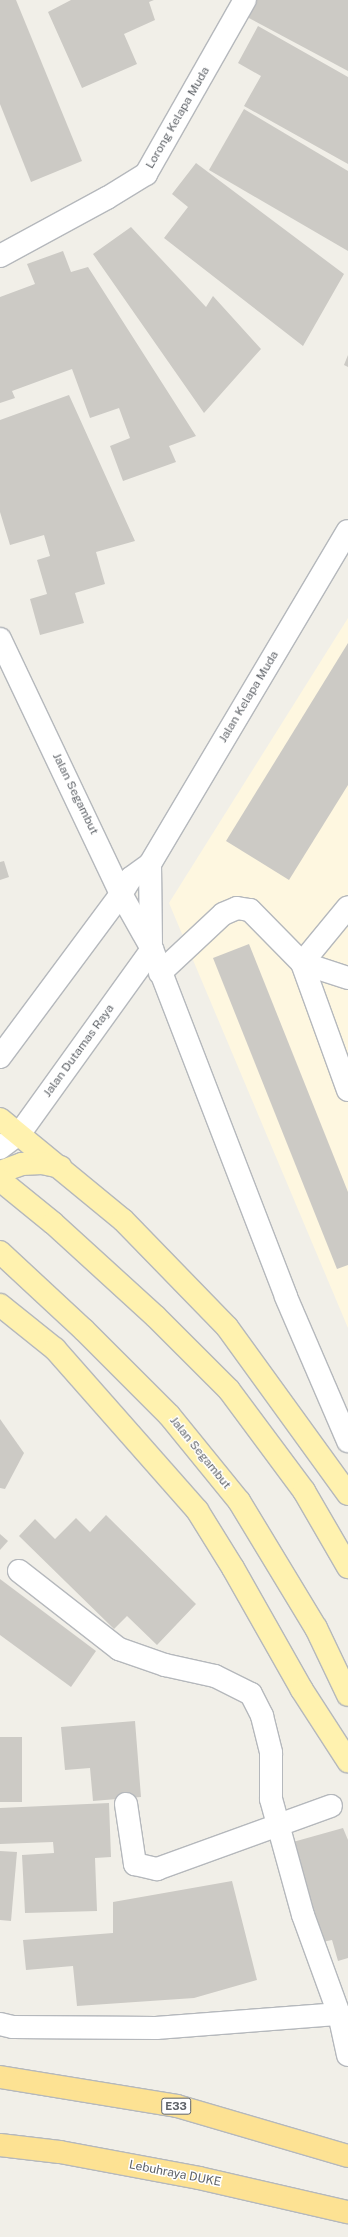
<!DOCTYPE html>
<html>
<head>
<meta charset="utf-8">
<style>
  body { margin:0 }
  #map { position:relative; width:348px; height:2237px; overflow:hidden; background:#f1efe8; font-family:"Public Sans",sans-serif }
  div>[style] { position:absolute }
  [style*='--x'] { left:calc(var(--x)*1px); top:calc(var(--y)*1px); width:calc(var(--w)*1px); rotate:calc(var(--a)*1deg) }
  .commercial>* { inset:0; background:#fef7e0 }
  .building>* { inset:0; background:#cccac5; transform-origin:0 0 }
  .roads { filter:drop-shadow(1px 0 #b5b8bc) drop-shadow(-1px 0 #b5b8bc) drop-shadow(0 1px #b5b8bc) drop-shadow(0 -1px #b5b8bc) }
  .minor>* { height:22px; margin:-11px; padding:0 11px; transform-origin:11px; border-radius:11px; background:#fff }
  .major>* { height:22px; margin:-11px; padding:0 11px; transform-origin:11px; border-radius:11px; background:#fff2af }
  .highway>* { height:22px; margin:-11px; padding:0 11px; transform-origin:11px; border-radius:11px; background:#fde293 }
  span { translate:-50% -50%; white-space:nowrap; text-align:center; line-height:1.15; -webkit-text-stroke:3px #fff; paint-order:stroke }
  .shield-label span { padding:1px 3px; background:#fff; border:1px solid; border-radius:3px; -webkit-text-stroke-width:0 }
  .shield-label { font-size:11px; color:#5f6368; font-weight:700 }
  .street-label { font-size:12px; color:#5f6368 }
</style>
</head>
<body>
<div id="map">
  <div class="commercial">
    <i style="clip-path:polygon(348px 618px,348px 1328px,169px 903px)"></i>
  </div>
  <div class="building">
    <i style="clip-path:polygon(0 0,16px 0,82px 161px,31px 182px,0 104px)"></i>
    <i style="clip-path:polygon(71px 0,154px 0,149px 2px,155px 20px,124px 34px,137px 64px,82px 88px,48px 12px)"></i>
    <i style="clip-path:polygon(257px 0,348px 0,348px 71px,247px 17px)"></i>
    <i style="clip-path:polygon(258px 26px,348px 77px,348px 164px,244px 106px,261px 76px,238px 63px)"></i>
    <i style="clip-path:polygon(244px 109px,348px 171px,348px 251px,209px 170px)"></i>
    <i style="clip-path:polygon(196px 163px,344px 274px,303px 346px,164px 238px,188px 207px,172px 194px)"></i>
    <i style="clip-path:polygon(131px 227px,206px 307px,213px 296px,261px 349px,204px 413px,93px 254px)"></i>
    <i style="clip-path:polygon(63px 251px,71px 272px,88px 267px,196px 436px,169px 446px,176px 462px,123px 481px,110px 446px,130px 438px,119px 408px,90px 418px,72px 369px,12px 391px,15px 398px,0 403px,0 297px,35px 284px,27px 264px)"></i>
    <i style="clip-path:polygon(348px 355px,348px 367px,344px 365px)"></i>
    <i style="clip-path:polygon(69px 395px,135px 541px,96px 552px,105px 584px,75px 593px,84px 623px,40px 635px,30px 599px,47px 594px,37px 560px,50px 556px,44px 535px,10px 545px,0 512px,0 420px)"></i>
    <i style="clip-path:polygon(348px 643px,348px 785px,289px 880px,226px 841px)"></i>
    <i style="clip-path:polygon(4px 861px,9px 877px,0 880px,0 862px)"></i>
    <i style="clip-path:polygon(249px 944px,348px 1192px,348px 1265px,337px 1269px,213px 958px)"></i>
    <i style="clip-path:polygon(0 1419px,24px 1453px,5px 1489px,0 1488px)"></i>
    <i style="clip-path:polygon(106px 1515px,196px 1604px,157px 1645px,127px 1616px,114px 1629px,19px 1536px,35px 1519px,55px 1539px,76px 1518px,90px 1532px)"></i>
    <i style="clip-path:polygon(0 1534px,8px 1541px,0 1550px)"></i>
    <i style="clip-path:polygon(0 1579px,96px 1651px,71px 1687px,0 1635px)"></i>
    <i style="clip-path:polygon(135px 1721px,141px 1797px,93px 1801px,90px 1768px,65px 1770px,61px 1727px)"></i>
    <i style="left:0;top:1737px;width:22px;height:65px"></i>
    <i style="clip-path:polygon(109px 1803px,111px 1857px,95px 1858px,97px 1911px,25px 1913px,22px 1855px,54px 1853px,53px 1842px,0 1844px,0 1808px)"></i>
    <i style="clip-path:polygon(343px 1828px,348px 1840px,348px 1958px,338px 1961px,332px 1940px,322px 1942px,293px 1842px)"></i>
    <i style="clip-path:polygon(0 1851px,17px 1852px,11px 1921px,0 1920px)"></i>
    <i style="clip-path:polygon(232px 1881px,257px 1980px,194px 1998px,77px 2006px,73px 1966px,26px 1970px,23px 1940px,113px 1933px,113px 1902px)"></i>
  </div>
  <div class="roads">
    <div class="minor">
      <i style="--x:0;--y:256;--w:122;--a:-28.5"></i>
      <i style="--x:107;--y:198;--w:46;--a:-31.6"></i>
      <i style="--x:146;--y:174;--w:200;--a:-60.4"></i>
      <i style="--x:0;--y:639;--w:282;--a:64.6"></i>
      <i style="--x:121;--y:894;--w:63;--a:60.6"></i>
      <i style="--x:152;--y:949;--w:373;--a:68.9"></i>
      <i style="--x:286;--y:1297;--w:157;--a:66.7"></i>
      <i style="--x:150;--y:864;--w:387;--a:-59.3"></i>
      <i style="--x:302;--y:963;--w:135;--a:70.1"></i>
      <i style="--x:302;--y:963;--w:48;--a:18.1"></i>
      <i style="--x:160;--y:973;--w:86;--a:-43.1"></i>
      <i style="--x:223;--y:914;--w:15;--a:-23"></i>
      <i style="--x:237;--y:908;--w:13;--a:9"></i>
      <i style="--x:250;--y:910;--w:74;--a:45.5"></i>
      <i style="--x:302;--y:963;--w:72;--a:-50.6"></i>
      <i style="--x:0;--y:1057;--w:203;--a:-53.4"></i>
      <i style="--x:121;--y:894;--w:19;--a:-58"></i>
      <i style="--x:131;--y:878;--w:24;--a:-36"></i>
      <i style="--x:150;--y:864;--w:79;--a:89.3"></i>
      <i style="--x:0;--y:1148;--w:25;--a:-37"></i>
      <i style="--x:20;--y:1133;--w:226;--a:-54.3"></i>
      <i style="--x:19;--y:1571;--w:127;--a:38"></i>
      <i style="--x:119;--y:1649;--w:49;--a:19.2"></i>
      <i style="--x:165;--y:1665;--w:51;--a:12.4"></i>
      <i style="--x:215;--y:1676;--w:40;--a:26.6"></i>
      <i style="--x:251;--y:1694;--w:25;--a:63"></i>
      <i style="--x:262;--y:1716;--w:38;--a:76"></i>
      <i style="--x:271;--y:1753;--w:46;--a:90"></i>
      <i style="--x:271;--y:1799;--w:120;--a:74.6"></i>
      <i style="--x:303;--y:1915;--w:105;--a:70"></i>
      <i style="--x:339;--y:2014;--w:42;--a:77.6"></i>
      <i style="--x:126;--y:1804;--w:61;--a:81.5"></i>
      <i style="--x:135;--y:1864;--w:23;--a:13"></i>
      <i style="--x:157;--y:1869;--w:185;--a:-19.9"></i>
      <i style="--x:0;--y:2024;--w:13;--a:13"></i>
      <i style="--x:13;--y:2027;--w:143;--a:0.4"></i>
      <i style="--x:156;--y:2028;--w:184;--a:-4.4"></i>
    </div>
    <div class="major">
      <i style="--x:0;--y:1119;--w:159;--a:39.4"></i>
      <i style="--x:123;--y:1220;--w:149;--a:45.8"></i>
      <i style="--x:227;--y:1327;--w:206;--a:54.1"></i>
      <i style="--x:0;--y:1172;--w:23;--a:-20"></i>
      <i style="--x:22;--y:1164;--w:20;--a:-3"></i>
      <i style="--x:42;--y:1163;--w:19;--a:12"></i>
      <i style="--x:0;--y:1180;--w:68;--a:39.1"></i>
      <i style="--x:53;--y:1223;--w:139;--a:42.4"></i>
      <i style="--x:156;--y:1317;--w:103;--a:45"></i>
      <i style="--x:229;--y:1390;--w:126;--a:53.4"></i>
      <i style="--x:304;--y:1491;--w:88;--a:59.9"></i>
      <i style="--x:0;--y:1252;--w:115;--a:42.9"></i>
      <i style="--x:84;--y:1330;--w:120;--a:45"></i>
      <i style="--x:169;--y:1415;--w:111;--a:50.9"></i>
      <i style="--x:239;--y:1501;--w:149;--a:58.8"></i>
      <i style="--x:316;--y:1628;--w:74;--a:64.5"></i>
      <i style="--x:0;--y:1305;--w:70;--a:38.7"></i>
      <i style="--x:55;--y:1349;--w:215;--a:48.6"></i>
      <i style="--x:197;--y:1510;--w:68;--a:58.2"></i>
      <i style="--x:233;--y:1568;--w:140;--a:60.5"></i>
      <i style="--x:302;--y:1690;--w:85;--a:57.1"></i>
    </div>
    <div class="highway">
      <i style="--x:0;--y:2077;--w:179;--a:9.3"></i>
      <i style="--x:177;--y:2106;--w:178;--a:16.3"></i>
      <i style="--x:0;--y:2145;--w:60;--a:6.7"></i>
      <i style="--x:60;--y:2152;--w:141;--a:10.6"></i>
      <i style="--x:199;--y:2178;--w:153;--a:12.9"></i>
    </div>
  </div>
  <div class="shield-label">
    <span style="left:176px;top:2106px">E33</span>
  </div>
  <div class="street-label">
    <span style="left:178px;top:118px;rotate:-60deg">Lorong Kelapa Muda</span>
    <span style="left:249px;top:697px;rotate:-59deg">Jalan Kelapa Muda</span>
    <span style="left:75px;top:794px;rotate:64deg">Jalan Segambut</span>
    <span style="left:79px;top:1051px;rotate:-54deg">Jalan Dutamas Raya</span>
    <span style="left:200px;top:1453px;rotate:51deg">Jalan Segambut</span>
    <span style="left:175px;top:2174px;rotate:11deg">Lebuhraya DUKE</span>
  </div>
</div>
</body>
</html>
